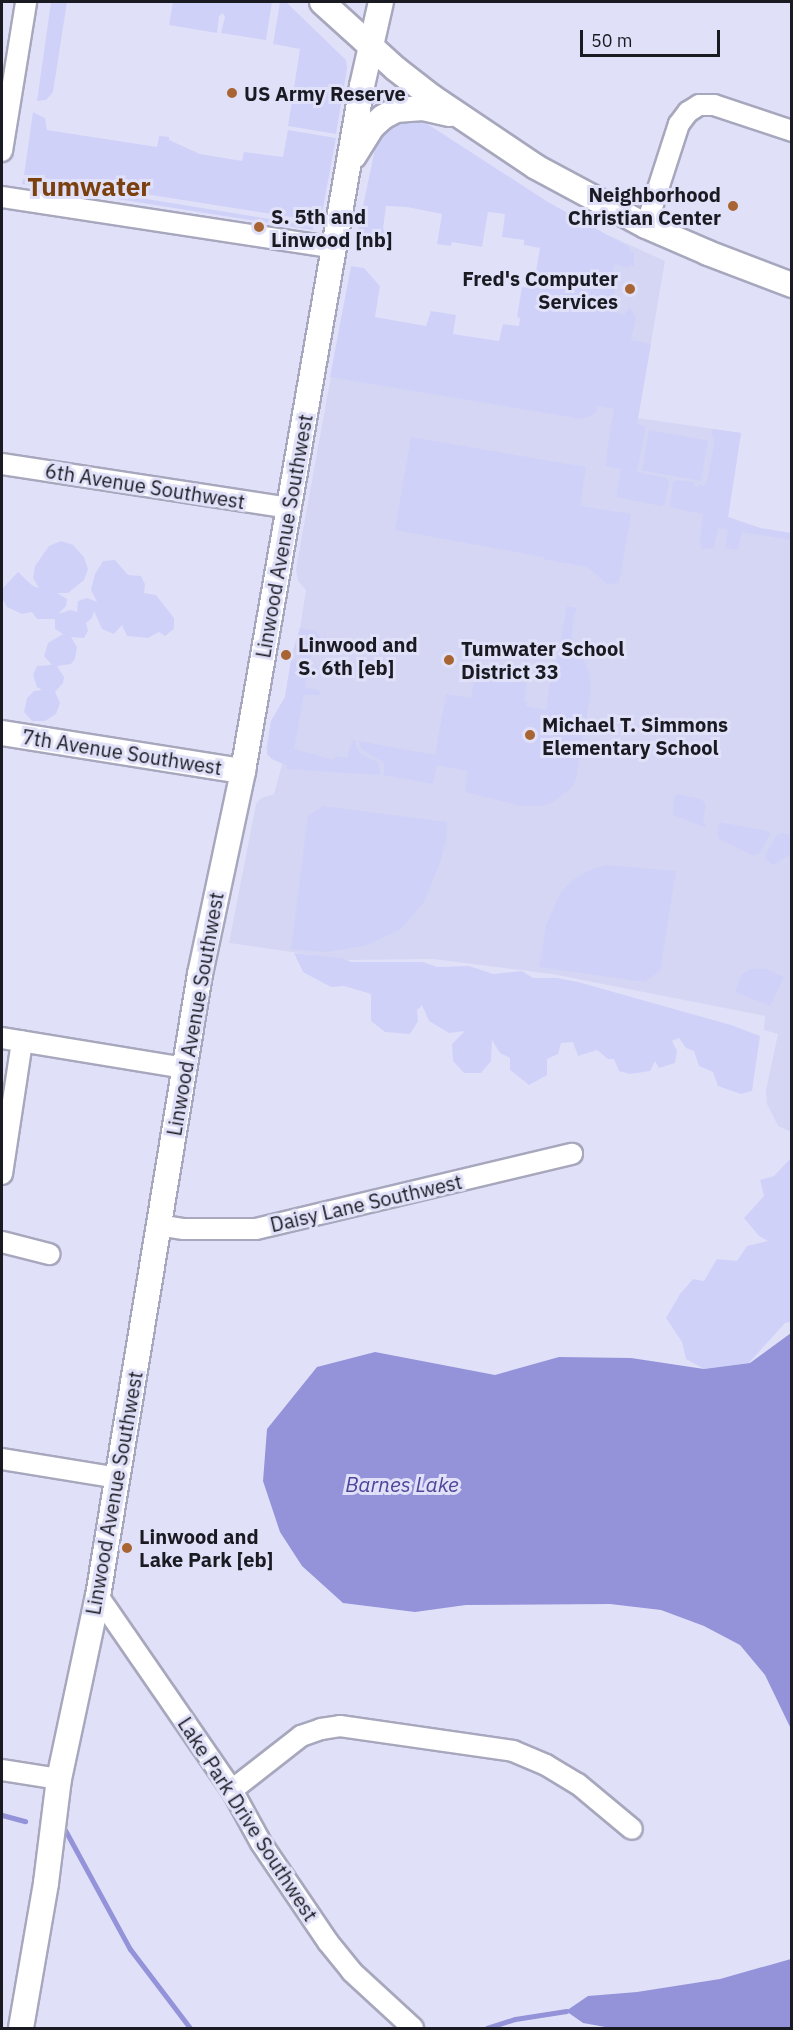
<!DOCTYPE html>
<html>
<head>
<meta charset="utf-8">
<style>
  body { margin:0 }
  #map { position:relative; width:793px; height:2030px; overflow:hidden; background:#e0e1f8; font-family:"IBM Plex Sans",sans-serif }
  div>[style] { position:absolute }
  [style*='--x'] { left:calc(var(--x)*1px); top:calc(var(--y)*1px); width:calc(var(--w)*1px); rotate:calc(var(--a)*1deg) }
  .built>* { inset:0; background:#d5d6f4 }
  .green>* { inset:0; background:#d0d1f8; transform-origin:0 0 }
  .water>* { inset:0; background:#9493da }
  .stream>* { height:5px; margin:-2.5px; padding:0 2.5px; transform-origin:2.5px; border-radius:2.5px; background:#9493da }
  .roads { filter:drop-shadow(2px 0 #a7a7bd) drop-shadow(-2px 0 #a7a7bd) drop-shadow(0 2px #a7a7bd) drop-shadow(0 -2px #a7a7bd) }
  .minor>* { height:20px; margin:-10px; padding:0 10px; transform-origin:10px; border-radius:10px; background:#fff }
  .tertiary>* { height:24px; margin:-12px; padding:0 12px; transform-origin:12px; border-radius:12px; background:#fff }
  .dots>* { width:16px; height:16px; translate:-50% -50%; box-sizing:border-box; border:3px solid #e0e1f8; border-radius:50% }
  span { translate:-50% -50%; white-space:nowrap; text-align:center; line-height:1.15; -webkit-text-stroke:6px #e0e1f8; paint-order:stroke }
  .poi-label { font-size:20px; color:#1a1a22; font-weight:700 }
  .left { translate:0 -50%; text-align:left }
  .right { translate:-100% -50%; text-align:right }
  .street-label { font-size:20px; color:#1a1a22 }
  .water-label { font-size:21px; color:#4e459a; font-style:italic }
  .district-label { font-size:26px; color:#7b400e; font-weight:700 }
  .frame { position:absolute; inset:0; border:3px solid #1a1a22; pointer-events:none }
  .scale { position:absolute; left:580px; top:30px; width:140px; height:27px; box-sizing:border-box; border:3px solid #1a1a22; border-top:0; padding-left:8px; font-size:18px; line-height:21px; white-space:nowrap; color:#1a1a22; -webkit-text-stroke:4px #e0e1f8; paint-order:stroke }
</style>
</head>
<body>
<div id="map">
  <div class="built">
    <i style="clip-path:polygon(610px 236px,665px 261px,638px 418px,741px 433px,728px 517px,760px 528px,791px 533px,791px 1132px,778px 1126px,767px 1104px,766px 1090px,778px 1034px,764px 1030px,765px 1016px,552px 974px,433px 959px,348px 960px,229px 943px,256px 804px,261px 798px,274px 794px,282px 764px,272px 759px,266px 748px,271px 721px,285px 697px,293px 650px,300px 628px,306px 590px,298px 581px,296px 569px,336px 348px,591px 373px)"></i>
  </div>
  <div class="green">
    <i style="clip-path:polygon(51px 2px,67px 2px,53px 92px,46px 100px,37px 101px)"></i>
    <i style="clip-path:polygon(173px 2px,272px 2px,266px 40px,221px 33px,225px 17px,223px 13px,219px 16px,217px 33px,169px 25px)"></i>
    <i style="clip-path:polygon(280px 2px,286px 2px,346px 60px,347px 69px,336px 134px,288px 126px,300px 49px,273px 44px)"></i>
    <i style="clip-path:polygon(33px 112px,45px 118px,47px 130px,157px 147px,159px 136px,169px 137px,169px 140px,200px 154px,242px 161px,244px 152px,283px 157px,288px 130px,336px 138px,321px 219px,317px 218px,316px 221px,24px 175px)"></i>
    <i style="clip-path:polygon(408px 120px,426px 123px,548px 202px,629px 247px,630px 251px,634px 253px,634px 266px,630px 265px,629px 268px,615px 264px,612px 274px,620px 277px,608px 309px,624px 315px,630px 307px,636px 317px,631px 340px,651px 344px,637px 424px,645px 426px,645px 431px,637px 472px,666px 478px,669px 481px,665px 504px,661px 506px,616px 497px,621px 469px,605px 466px,614px 409px,597px 406px,596px 413px,582px 419px,330px 377px,351px 266px,364px 268px,380px 286px,375px 317px,426px 326px,431px 311px,456px 315px,453px 334px,499px 341px,503px 324px,519px 326px,520px 318px,517px 317px,522px 287px,533px 288px,540px 248px,524px 245px,524px 240px,502px 237px,505px 214px,488px 212px,482px 247px,452px 242px,451px 246px,437px 244px,442px 214px,407px 207px,386px 206px,383px 229px,394px 231px,394px 240px,357px 235px,376px 144px,381px 133px,394px 122px,406px 123px)"></i>
    <i style="clip-path:polygon(23px 179px,313px 226px,313px 230px,22px 184px)"></i>
    <i style="clip-path:polygon(713px 429px,741px 433px,728px 517px,760px 528px,791px 533px,791px 540px,742px 532px,738px 550px,725px 548px,728px 530px,718px 528px,714px 548px,701px 549px,700px 539px,703px 514px,673px 508px,670px 504px,673px 482px,676px 480px,694px 482px,693px 486px,698px 487px,699px 484px,703px 486px,707px 482px,715px 439px,711px 435px)"></i>
    <i style="left:649px;top:430px;width:60px;height:41px;rotate:10deg"></i>
    <i style="clip-path:polygon(411px 437px,586px 467px,580px 506px,631px 514px,619px 583px,607px 584px,587px 567px,543px 559px,543px 557px,395px 530px)"></i>
    <i style="clip-path:polygon(61px 541px,73px 545px,84px 557px,88px 569px,84px 580px,68px 593px,57px 593px,67px 599px,66px 606px,58px 614px,70px 610px,77px 612px,78px 601px,87px 598px,97px 602px,91px 590px,95px 574px,103px 561px,115px 560px,128px 575px,141px 576px,145px 584px,144px 593px,156px 595px,174px 618px,174px 629px,165px 636px,159px 632px,148px 638px,127px 636px,122px 625px,114px 634px,102px 629px,94px 611px,92px 618px,86px 623px,88px 631px,84px 638px,71px 637px,77px 647px,75px 659px,71px 664px,57px 666px,64px 677px,63px 683px,55px 692px,60px 703px,56px 714px,45px 721px,32px 721px,24px 712px,27px 698px,34px 691px,42px 690px,37px 687px,33px 675px,37px 666px,52px 665px,44px 656px,48px 643px,63px 634px,55px 629px,55px 619px,37px 619px,32px 612px,22px 614px,7px 607px,2px 598px,2px 589px,18px 572px,33px 586px,39px 588px,33px 578px,35px 566px,49px 546px)"></i>
    <i style="clip-path:polygon(567px 606px,577px 608px,573px 618px,572px 638px,589px 671px,591px 689px,576px 779px,572px 787px,553px 802px,543px 806px,521px 806px,465px 792px,468px 771px,437px 765px,433px 784px,384px 775px,384px 763px,361px 749px,359px 741px,435px 755px,446px 694px,471px 698px,475px 674px,527px 683px,524px 701px,527px 702px,526px 706px,546px 710px,545px 720px,550px 680px,553px 680px)"></i>
    <i style="clip-path:polygon(300px 628px,315px 631px,322px 638px,326px 635px,328px 643px,313px 643px,305px 688px,318px 690px,321px 695px,304px 695px,294px 749px,334px 760px,335px 756px,347px 758px,352px 740px,356px 741px,356px 747px,361px 754px,379px 763px,380px 775px,286px 769px,287px 765px,272px 759px,267px 754px,271px 721px,285px 697px,291px 660px,299px 661px,301px 651px,294px 650px)"></i>
    <i style="clip-path:polygon(678px 794px,701px 799px,706px 804px,703px 820px,707px 828px,673px 815px,674px 797px)"></i>
    <i style="clip-path:polygon(323px 806px,447px 822px,446px 839px,441px 860px,424px 902px,401px 929px,367px 945px,346px 949px,326px 952px,291px 949px,308px 816px)"></i>
    <i style="clip-path:polygon(719px 822px,768px 831px,770px 834px,760px 853px,754px 856px,719px 839px,717px 832px)"></i>
    <i style="clip-path:polygon(783px 833px,791px 835px,791px 854px,773px 865px,767px 861px,765px 855px,777px 835px)"></i>
    <i style="clip-path:polygon(607px 865px,676px 871px,660px 971px,645px 982px,539px 967px,546px 925px,561px 892px,574px 879px,590px 870px)"></i>
    <i style="clip-path:polygon(294px 953px,342px 958px,351px 962px,423px 962px,437px 967px,469px 966px,493px 974px,522px 971px,533px 978px,557px 978px,578px 982px,731px 1025px,760px 1036px,752px 1091px,741px 1094px,718px 1086px,713px 1072px,699px 1066px,694px 1051px,686px 1048px,679px 1038px,672px 1041px,677px 1051px,675px 1063px,659px 1068px,655px 1061px,650px 1071px,630px 1074px,619px 1071px,614px 1059px,608px 1059px,597px 1050px,578px 1056px,573px 1042px,561px 1043px,558px 1054px,547px 1059px,547px 1075px,529px 1085px,510px 1070px,510px 1058px,500px 1053px,492px 1040px,491px 1061px,481px 1073px,464px 1073px,453px 1061px,452px 1044px,465px 1031px,449px 1033px,429px 1021px,422px 1005px,417px 1010px,418px 1021px,410px 1034px,385px 1032px,371px 1021px,371px 994px,344px 986px,331px 987px,303px 972px)"></i>
    <i style="clip-path:polygon(751px 969px,767px 969px,784px 977px,770px 1006px,735px 992px,742px 974px)"></i>
    <i style="clip-path:polygon(789px 1160px,791px 1161px,791px 1322px,785px 1323px,749px 1363px,704px 1369px,686px 1359px,682px 1342px,666px 1318px,680px 1294px,693px 1279px,704px 1281px,717px 1259px,737px 1261px,747px 1246px,768px 1241px,759px 1236px,744px 1218px,764px 1196px,760px 1180px,774px 1176px)"></i>
  </div>
  <div class="water">
    <i style="clip-path:polygon(791px 1333px,791px 1729px,765px 1675px,740px 1645px,704px 1626px,661px 1610px,610px 1604px,466px 1605px,415px 1612px,343px 1603px,302px 1566px,280px 1532px,263px 1481px,267px 1429px,317px 1367px,375px 1352px,495px 1375px,559px 1357px,631px 1358px,704px 1369px,750px 1363px)"></i>
    <i style="clip-path:polygon(791px 1959px,791px 2028px,611px 2028px,583px 2023px,566px 2011px,588px 1996px,637px 1992px,720px 1979px)"></i>
  </div>
  <div class="stream">
    <i style="--x:2;--y:1815;--w:24;--a:15"></i>
    <i style="--x:65;--y:1830;--w:136;--a:61.4"></i>
    <i style="--x:130;--y:1949;--w:99;--a:52.8"></i>
    <i style="--x:487;--y:2028;--w:29;--a:-18"></i>
    <i style="--x:515;--y:2019;--w:52;--a:-8.9"></i>
  </div>
  <div class="roads">
    <div class="minor">
      <i style="--x:2;--y:151;--w:151;--a:-80.8"></i>
      <i style="--x:2;--y:197;--w:337;--a:8.7"></i>
      <i style="--x:646;--y:226;--w:107;--a:-72.1"></i>
      <i style="--x:679;--y:124;--w:15;--a:-53"></i>
      <i style="--x:688;--y:112;--w:13;--a:-32"></i>
      <i style="--x:699;--y:105;--w:15;--a:0"></i>
      <i style="--x:714;--y:105;--w:82;--a:18.4"></i>
      <i style="--x:2;--y:464;--w:290;--a:8.7"></i>
      <i style="--x:2;--y:1038;--w:185;--a:9.3"></i>
      <i style="--x:2;--y:1174;--w:134;--a:-81.4"></i>
      <i style="--x:158;--y:1225;--w:26;--a:9"></i>
      <i style="--x:184;--y:1229;--w:72;--a:0"></i>
      <i style="--x:256;--y:1229;--w:325;--a:-13.4"></i>
      <i style="--x:2;--y:1242;--w:49;--a:14.3"></i>
      <i style="--x:2;--y:1459;--w:118;--a:9.3"></i>
      <i style="--x:98;--y:1596;--w:236;--a:55.4"></i>
      <i style="--x:232;--y:1790;--w:60;--a:61.3"></i>
      <i style="--x:261;--y:1843;--w:120;--a:55.9"></i>
      <i style="--x:328;--y:1942;--w:38;--a:51"></i>
      <i style="--x:352;--y:1972;--w:83;--a:42.6"></i>
      <i style="--x:2;--y:1770;--w:58;--a:9"></i>
      <i style="--x:232;--y:1790;--w:88;--a:-38"></i>
      <i style="--x:301;--y:1736;--w:21;--a:-19"></i>
      <i style="--x:321;--y:1729;--w:19;--a:-9"></i>
      <i style="--x:340;--y:1726;--w:175;--a:8.2"></i>
      <i style="--x:513;--y:1751;--w:36;--a:23"></i>
      <i style="--x:546;--y:1765;--w:37;--a:31"></i>
      <i style="--x:578;--y:1784;--w:70;--a:39.8"></i>
    </div>
    <div class="tertiary">
      <i style="--x:322;--y:2;--w:100;--a:42.2"></i>
      <i style="--x:396;--y:69;--w:46;--a:37.9"></i>
      <i style="--x:432;--y:97;--w:125;--a:33.9"></i>
      <i style="--x:536;--y:167;--w:125;--a:28.2"></i>
      <i style="--x:646;--y:226;--w:68;--a:23.5"></i>
      <i style="--x:708;--y:253;--w:90;--a:20.9"></i>
      <i style="--x:354;--y:156;--w:36;--a:-58"></i>
      <i style="--x:373;--y:126;--w:13;--a:-42"></i>
      <i style="--x:383;--y:117;--w:15;--a:-28"></i>
      <i style="--x:396;--y:110;--w:27;--a:-4"></i>
      <i style="--x:423;--y:108;--w:27;--a:13"></i>
      <i style="--x:2;--y:733;--w:244;--a:9"></i>
      <i style="--x:21;--y:2028;--w:147;--a:-80.2"></i>
      <i style="--x:46;--y:1883;--w:105;--a:-82.9"></i>
      <i style="--x:59;--y:1779;--w:187;--a:-78"></i>
      <i style="--x:98;--y:1596;--w:630;--a:-80.69"></i>
      <i style="--x:200;--y:974;--w:208;--a:-78"></i>
      <i style="--x:243;--y:771;--w:695;--a:-80.14"></i>
      <i style="--x:362;--y:86;--w:86;--a:-77.3"></i>
    </div>
  </div>
  <div class="dots">
    <i style="left:232px;top:93px;background:#a86533"></i>
    <i style="left:733px;top:206px;background:#a86533"></i>
    <i style="left:259px;top:227px;background:#a86533"></i>
    <i style="left:630px;top:289px;background:#a86533"></i>
    <i style="left:286px;top:655px;background:#a86533"></i>
    <i style="left:449px;top:660px;background:#a86533"></i>
    <i style="left:530px;top:735px;background:#a86533"></i>
    <i style="left:127px;top:1548px;background:#a86533"></i>
  </div>
  <div class="poi-label">
    <span class="left" style="left:244px;top:93px">US Army Reserve</span>
    <span class="right" style="left:721px;top:206px">Neighborhood<br>Christian Center</span>
    <span class="left" style="left:271px;top:228px">S. 5th and<br>Linwood [nb]</span>
    <span class="right" style="left:618px;top:290px">Fred's Computer<br>Services</span>
    <span class="left" style="left:298px;top:656px">Linwood and<br>S. 6th [eb]</span>
    <span class="left" style="left:461px;top:660px">Tumwater School<br>District 33</span>
    <span class="left" style="left:542px;top:736px">Michael T. Simmons<br>Elementary School</span>
    <span class="left" style="left:139px;top:1548px">Linwood and<br>Lake Park [eb]</span>
  </div>
  <div class="street-label">
    <span style="left:145px;top:486px;rotate:9deg">6th Avenue Southwest</span>
    <span style="left:284px;top:536px;rotate:-80deg">Linwood Avenue Southwest</span>
    <span style="left:122px;top:752px;rotate:9deg">7th Avenue Southwest</span>
    <span style="left:195px;top:1014px;rotate:-80deg">Linwood Avenue Southwest</span>
    <span style="left:366px;top:1203px;rotate:-13deg">Daisy Lane Southwest</span>
    <span style="left:114px;top:1493px;rotate:-80deg">Linwood Avenue Southwest</span>
    <span style="left:248px;top:1819px;rotate:57deg">Lake Park Drive Southwest</span>
  </div>
  <div class="water-label">
    <span style="left:402px;top:1484px">Barnes Lake</span>
  </div>
  <div class="district-label">
    <span style="left:89px;top:187px">Tumwater</span>
  </div>
  <div class="frame"></div>
  <div class="scale">50 m</div>
</div>
</body>
</html>
